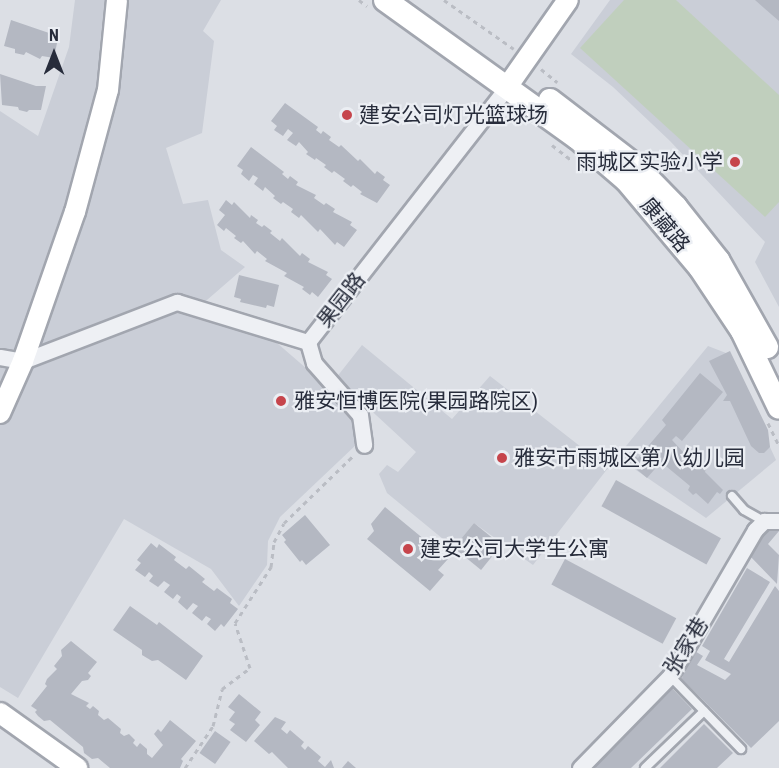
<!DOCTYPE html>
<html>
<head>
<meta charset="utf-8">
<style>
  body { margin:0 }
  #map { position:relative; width:779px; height:768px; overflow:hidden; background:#dcdfe5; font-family:"Roboto Condensed","Noto Sans SC",sans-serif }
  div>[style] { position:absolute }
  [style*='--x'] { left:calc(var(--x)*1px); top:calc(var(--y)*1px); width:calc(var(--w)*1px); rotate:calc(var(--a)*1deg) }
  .built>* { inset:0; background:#caced7 }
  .green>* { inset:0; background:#c0cfbd }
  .building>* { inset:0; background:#b4b8c2; transform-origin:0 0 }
  .path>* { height:3px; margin-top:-1.5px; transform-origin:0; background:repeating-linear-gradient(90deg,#babdc4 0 4.5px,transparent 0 9px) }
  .roads { filter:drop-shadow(2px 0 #a2a6af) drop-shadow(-2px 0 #a2a6af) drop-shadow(0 2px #a2a6af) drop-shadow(0 -2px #a2a6af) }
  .lane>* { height:8px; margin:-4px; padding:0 4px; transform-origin:4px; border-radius:4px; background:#eef0f4 }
  .street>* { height:15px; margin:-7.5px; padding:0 7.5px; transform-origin:7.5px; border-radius:7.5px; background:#eef0f4 }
  .secondary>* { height:20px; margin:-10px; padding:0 10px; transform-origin:10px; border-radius:10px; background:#fff }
  .primary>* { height:22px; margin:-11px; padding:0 11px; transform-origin:11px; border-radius:11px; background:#fff }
  .dots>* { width:16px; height:16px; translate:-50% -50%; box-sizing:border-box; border:3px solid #ebeef3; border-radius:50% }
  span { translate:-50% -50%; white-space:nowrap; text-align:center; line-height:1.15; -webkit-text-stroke:4.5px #ebeef3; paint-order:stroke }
  .poi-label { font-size:21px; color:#272c3b }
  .left { translate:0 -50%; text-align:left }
  .right { translate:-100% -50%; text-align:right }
  .street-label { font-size:21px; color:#272c3b }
  .north { position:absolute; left:24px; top:24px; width:60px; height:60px; -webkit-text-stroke:4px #ebeef3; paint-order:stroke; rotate:0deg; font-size:16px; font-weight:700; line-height:24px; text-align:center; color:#272c3b }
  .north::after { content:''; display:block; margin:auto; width:21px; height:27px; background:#272c3b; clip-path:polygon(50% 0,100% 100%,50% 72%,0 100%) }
</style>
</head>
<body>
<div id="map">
  <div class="built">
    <i style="clip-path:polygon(75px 0,221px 0,203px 31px,214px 41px,202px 133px,166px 148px,183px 204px,208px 200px,221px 250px,245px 267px,192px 313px,277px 343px,314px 375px,352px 419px,358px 443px,280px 517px,268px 541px,267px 565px,239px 606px,211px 569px,124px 519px,18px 698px,0 687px,0 111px,38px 136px,69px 47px)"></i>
    <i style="clip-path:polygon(610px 0,779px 0,779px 307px,755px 262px,765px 242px,670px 141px,613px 87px,571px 54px)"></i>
    <i style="clip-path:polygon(362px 345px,452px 419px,490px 376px,608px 468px,533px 565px,474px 523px,454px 548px,387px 493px,379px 474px,387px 465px,398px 472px,416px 452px,336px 378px)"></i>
    <i style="clip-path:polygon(708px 346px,726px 353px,776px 460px,706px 518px,617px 457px)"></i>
  </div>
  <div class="green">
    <i style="clip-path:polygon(624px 0,676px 0,779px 95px,779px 202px,765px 217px,580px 48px)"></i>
  </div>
  <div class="building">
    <i style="clip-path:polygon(755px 0,779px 0,779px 21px)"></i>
    <i style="clip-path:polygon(11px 20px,49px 33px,59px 33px,54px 58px,42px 56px,40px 59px,26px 52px,24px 55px,15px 53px,15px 49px,4px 46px)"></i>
    <i style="clip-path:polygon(0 74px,36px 86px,46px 86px,41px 110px,29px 110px,27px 112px,19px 110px,18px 107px,2px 105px)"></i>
    <i style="clip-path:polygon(285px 103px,318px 127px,316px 130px,321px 134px,323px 131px,331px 137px,329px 140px,339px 147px,341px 145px,358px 161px,360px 159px,375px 174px,377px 171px,385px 177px,383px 180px,390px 185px,377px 203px,360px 194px,362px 192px,353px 185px,351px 187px,343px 181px,345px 179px,334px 171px,332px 173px,324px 167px,326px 165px,316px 158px,315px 160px,306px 154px,308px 152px,299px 142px,296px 146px,287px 140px,293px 133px,288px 129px,283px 136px,274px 130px,277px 126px,271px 121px)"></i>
    <i style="clip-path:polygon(251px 147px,284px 172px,282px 174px,288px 179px,290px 176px,298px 182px,296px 185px,316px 195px,314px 198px,324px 205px,326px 203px,335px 209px,333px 212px,352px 222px,350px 225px,357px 230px,344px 247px,337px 242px,335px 245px,320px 229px,318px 232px,301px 215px,299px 218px,291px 212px,293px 209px,283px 202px,281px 204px,273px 198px,275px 196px,265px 187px,263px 191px,254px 184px,258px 178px,253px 175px,249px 181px,241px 174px,243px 170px,237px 166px)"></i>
    <i style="clip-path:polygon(226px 200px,232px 205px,234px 202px,250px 218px,251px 215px,258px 220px,256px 223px,262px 227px,264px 225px,272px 231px,270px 233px,280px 241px,282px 238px,300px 256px,302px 253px,310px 259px,308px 262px,328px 272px,326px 275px,332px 279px,318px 297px,312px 292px,310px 295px,302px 289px,304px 287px,284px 276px,287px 273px,265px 261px,267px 259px,257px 251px,255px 254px,243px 241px,241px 243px,234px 238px,236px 236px,226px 228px,224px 231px,217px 225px,225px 215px,219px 210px)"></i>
    <i style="clip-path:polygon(239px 275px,279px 285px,274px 307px,267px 305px,266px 308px,240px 302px,241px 299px,234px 297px)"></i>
    <i style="clip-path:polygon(730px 351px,768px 430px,770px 447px,764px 453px,759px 453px,751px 446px,730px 401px,723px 401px,727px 395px,709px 361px)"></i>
    <i style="clip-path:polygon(700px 373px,723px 392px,682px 441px,676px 436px,672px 440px,684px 453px,688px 453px,692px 460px,699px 462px,698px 466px,706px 468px,705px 472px,723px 490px,720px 494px,717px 492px,708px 504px,696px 493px,693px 495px,688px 490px,690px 486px,661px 462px,647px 478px,628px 462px,635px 456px,638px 458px,666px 425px,662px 420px)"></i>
    <i style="left:616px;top:480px;width:120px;height:30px;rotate:29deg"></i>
    <i style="clip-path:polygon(385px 507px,448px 559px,438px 570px,444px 575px,430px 591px,367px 539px,374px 531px,371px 524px)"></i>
    <i style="clip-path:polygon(305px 515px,330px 545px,306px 565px,302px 560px,300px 562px,284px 542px,286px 540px,282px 535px)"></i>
    <i style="left:474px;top:523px;width:35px;height:32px;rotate:39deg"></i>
    <i style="clip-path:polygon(771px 530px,779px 531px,768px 544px,779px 555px,777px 584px,748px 554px,762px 533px)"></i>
    <i style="clip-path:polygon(151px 543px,157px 548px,159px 544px,176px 557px,174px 560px,186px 569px,189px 566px,205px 579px,202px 582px,214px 591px,217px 588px,232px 599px,230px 603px,238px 609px,224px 627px,221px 624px,215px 631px,207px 624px,211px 619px,206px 616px,202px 621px,192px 613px,198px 606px,193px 603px,187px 610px,178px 602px,181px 597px,177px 594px,173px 599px,164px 592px,170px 585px,164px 581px,158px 587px,149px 581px,153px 576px,149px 572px,145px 577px,135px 570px,141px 563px,137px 560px)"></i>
    <i style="left:565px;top:559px;width:126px;height:29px;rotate:28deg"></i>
    <i style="clip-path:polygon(747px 568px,770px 582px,724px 659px,729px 662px,775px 586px,779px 591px,779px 721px,751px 748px,682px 679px,683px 669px,693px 650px,703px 656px,697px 665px,725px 680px,731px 674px,705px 660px,710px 651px,702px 646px)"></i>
    <i style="clip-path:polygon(130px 606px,157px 625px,159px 622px,203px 656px,186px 680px,158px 660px,152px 661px,142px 655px,142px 650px,113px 630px)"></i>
    <i style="clip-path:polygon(71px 641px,97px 662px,88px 673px,91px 676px,88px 680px,82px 681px,71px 694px,89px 703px,86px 706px,90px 709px,93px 706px,99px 711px,98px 715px,104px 720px,108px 718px,121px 729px,120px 733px,124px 736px,129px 734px,135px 740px,133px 743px,137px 747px,140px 743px,147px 749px,147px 754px,152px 758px,163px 745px,154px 734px,158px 729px,161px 732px,170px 720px,196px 741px,181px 759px,183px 761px,180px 768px,110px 768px,98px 758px,92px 759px,84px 753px,83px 747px,50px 720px,44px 721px,38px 716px,35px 712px,37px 710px,31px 706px,47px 686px,45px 684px,47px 679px,57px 669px,54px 666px,62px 656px,61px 650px)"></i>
    <i style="clip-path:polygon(669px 685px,692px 709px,631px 768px,596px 768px,595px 764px,603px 751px)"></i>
    <i style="clip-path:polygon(239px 694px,261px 712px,255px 720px,260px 725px,246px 742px,230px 730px,235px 724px,229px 720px,235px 712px,228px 707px)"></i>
    <i style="clip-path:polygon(275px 717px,286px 722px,281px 729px,287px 734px,290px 730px,304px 742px,301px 746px,305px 750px,308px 746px,321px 757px,318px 761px,325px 767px,331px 760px,334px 768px,288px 768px,272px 752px,269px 754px,254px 741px)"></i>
    <i style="clip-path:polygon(704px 724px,733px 753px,717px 768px,660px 768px)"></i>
    <i style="left:215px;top:731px;width:19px;height:27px;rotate:35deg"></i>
    <i style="clip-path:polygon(348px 761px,356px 768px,342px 768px)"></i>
  </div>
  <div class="path">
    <i style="--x:359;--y:0;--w:10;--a:37"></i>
    <i style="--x:444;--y:0;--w:85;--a:35"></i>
    <i style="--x:541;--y:69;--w:21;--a:39"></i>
    <i style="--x:552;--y:145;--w:24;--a:38"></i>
    <i style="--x:768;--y:423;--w:25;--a:64"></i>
    <i style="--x:185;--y:768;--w:50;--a:-56.3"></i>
    <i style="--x:213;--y:726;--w:38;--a:-76"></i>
    <i style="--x:222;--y:689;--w:35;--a:-37"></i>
    <i style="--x:250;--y:668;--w:47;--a:-108.4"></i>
    <i style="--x:235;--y:623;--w:67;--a:-57.3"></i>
    <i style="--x:271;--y:567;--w:25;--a:-83"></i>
    <i style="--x:274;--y:542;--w:21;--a:-62"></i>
    <i style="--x:284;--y:523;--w:96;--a:-44.2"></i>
  </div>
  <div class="roads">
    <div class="lane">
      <i style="--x:732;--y:496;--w:18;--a:49"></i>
      <i style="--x:744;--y:510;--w:23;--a:29"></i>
      <i style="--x:670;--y:676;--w:102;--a:45.8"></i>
      <i style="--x:645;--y:768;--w:82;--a:-44"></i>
    </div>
    <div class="street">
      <i style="--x:308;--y:342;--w:323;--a:-52"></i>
      <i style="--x:308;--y:342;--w:22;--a:74"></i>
      <i style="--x:314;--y:363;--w:69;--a:48.5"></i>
      <i style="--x:360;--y:415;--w:30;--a:82"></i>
      <i style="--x:0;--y:357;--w:23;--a:10"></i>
      <i style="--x:23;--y:361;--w:165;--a:-21"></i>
      <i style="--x:177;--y:302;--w:137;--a:17"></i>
      <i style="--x:580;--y:768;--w:129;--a:-45.6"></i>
      <i style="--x:670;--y:676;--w:169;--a:-59.8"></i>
      <i style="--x:755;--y:530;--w:13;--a:-45"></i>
      <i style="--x:764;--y:521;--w:15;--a:0"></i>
    </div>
    <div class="secondary">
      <i style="--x:507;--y:87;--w:106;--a:-55"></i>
      <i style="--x:0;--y:413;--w:57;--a:-66.1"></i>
      <i style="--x:23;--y:361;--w:158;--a:-70.8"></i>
      <i style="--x:75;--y:212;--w:126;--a:-74.9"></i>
      <i style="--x:108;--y:90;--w:90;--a:-84.3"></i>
      <i style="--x:0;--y:713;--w:95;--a:35.5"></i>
    </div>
    <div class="primary">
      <i style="--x:385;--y:0;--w:236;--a:35.7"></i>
      <i style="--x:577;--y:138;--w:65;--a:40.6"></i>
      <i style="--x:626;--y:180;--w:115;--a:49.9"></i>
      <i style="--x:700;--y:268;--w:76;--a:56.3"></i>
      <i style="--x:742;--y:331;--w:85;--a:64.3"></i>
      <i style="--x:550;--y:100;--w:108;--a:37.5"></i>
      <i style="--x:636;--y:166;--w:57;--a:45.7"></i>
      <i style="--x:676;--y:207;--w:68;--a:51.6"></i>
      <i style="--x:718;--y:260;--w:100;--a:60.6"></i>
    </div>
  </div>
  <div class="dots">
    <i style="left:347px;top:115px;background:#c6454c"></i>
    <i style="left:735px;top:162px;background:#c6454c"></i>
    <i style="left:281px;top:401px;background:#c6454c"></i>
    <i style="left:502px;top:458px;background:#c6454c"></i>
    <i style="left:408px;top:549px;background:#c6454c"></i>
  </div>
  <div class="poi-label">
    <span class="left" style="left:359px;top:115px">建安公司灯光篮球场</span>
    <span class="right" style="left:723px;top:162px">雨城区实验小学</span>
    <span class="left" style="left:294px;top:401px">雅安恒博医院(果园路院区)</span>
    <span class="left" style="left:514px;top:458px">雅安市雨城区第八幼儿园</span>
    <span class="left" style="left:420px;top:549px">建安公司大学生公寓</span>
  </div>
  <div class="street-label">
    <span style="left:665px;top:225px;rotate:50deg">康藏路</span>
    <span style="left:341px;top:300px;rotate:-52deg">果园路</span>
    <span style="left:686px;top:646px;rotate:-58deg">张家巷</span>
  </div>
  <div class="north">N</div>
</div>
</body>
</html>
